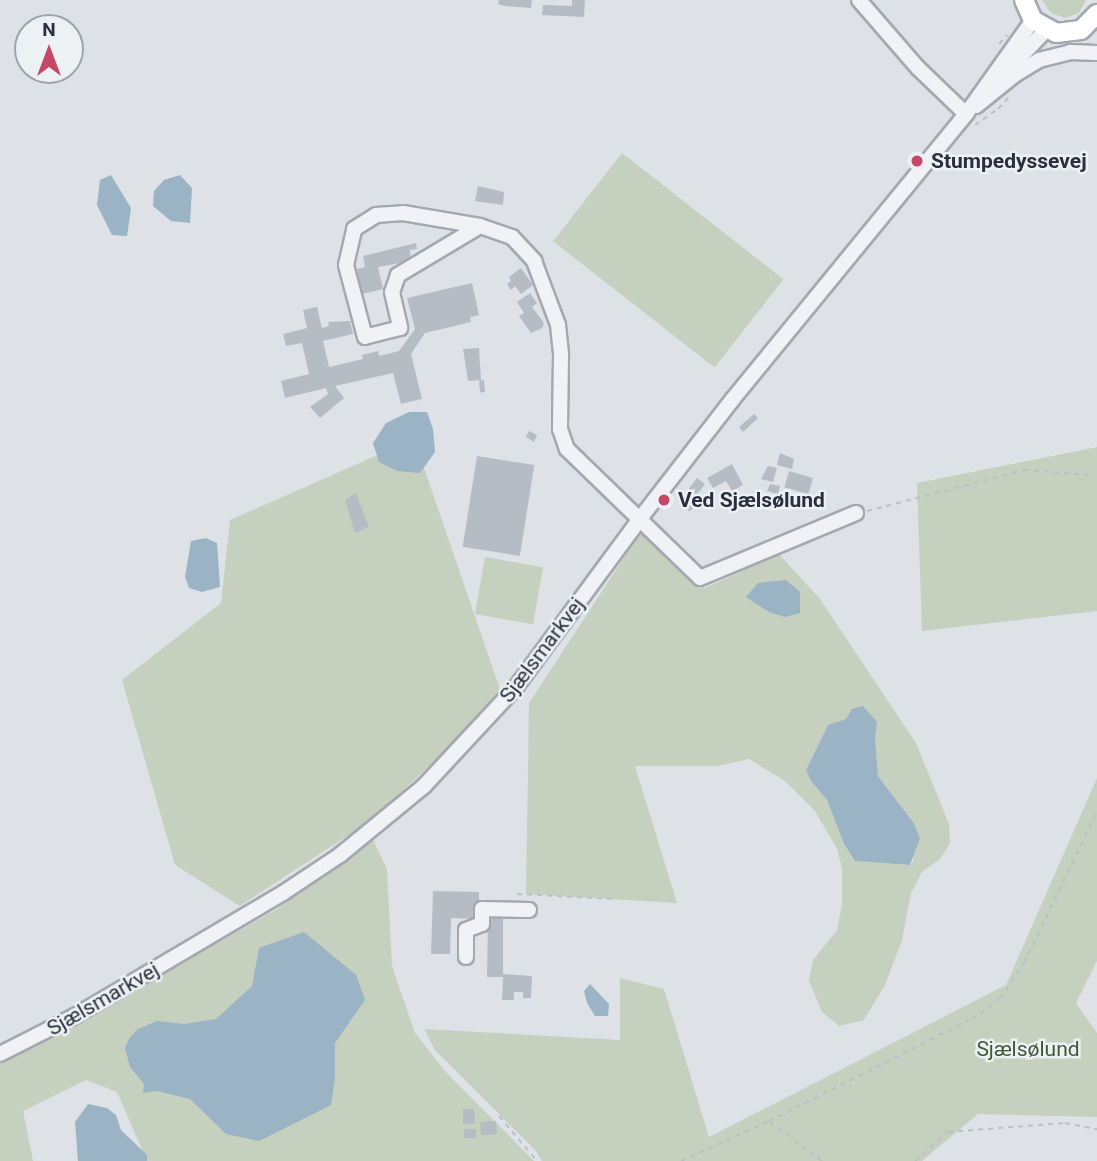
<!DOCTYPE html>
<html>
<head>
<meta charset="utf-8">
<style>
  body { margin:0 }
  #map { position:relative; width:1097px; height:1161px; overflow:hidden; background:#dee2e7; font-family:Roboto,sans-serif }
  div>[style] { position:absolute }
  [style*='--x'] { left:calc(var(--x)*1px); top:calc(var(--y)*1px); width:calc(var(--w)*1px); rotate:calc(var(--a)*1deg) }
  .green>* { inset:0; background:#c5d0bf; transform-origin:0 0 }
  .water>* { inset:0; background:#9ab3c5 }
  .building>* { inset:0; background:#b5bcc3; transform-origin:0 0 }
  .path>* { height:2px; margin-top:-1px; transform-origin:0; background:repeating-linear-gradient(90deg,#bcc0c5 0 5px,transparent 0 10px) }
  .roads { filter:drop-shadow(2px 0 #a4a9b1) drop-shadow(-2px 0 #a4a9b1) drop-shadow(0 2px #a4a9b1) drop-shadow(0 -2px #a4a9b1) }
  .minor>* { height:14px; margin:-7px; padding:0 7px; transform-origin:7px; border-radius:7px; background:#f0f2f5 }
  .major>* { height:18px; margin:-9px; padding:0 9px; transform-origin:9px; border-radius:9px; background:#fff }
  .dots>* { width:19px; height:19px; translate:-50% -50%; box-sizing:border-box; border:4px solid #edf1f4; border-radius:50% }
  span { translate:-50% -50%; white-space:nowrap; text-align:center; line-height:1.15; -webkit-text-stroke:5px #edf1f4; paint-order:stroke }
  .poi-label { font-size:21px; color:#28313d; font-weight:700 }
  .left { translate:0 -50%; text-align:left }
  .street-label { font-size:21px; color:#28313d }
  .park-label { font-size:21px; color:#3f5836 }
  .north { position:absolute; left:14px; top:14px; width:70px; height:70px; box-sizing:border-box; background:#edf1f4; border:2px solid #9ea4ab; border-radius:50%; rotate:0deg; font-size:19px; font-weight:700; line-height:28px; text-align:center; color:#28313d }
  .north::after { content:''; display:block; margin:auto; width:24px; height:32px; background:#c74767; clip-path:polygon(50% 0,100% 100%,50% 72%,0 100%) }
</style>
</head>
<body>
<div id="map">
  <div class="green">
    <i style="clip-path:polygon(1042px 0,1086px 0,1079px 13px,1065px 18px,1051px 13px)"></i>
    <i style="left:622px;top:153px;width:205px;height:112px;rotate:38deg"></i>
    <i style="clip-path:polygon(414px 439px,501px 692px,438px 758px,370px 821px,240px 906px,175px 865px,122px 680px,221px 603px,230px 520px)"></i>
    <i style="clip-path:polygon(1097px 447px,1097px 611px,922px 631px,917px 483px)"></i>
    <i style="clip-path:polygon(evenodd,642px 530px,705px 588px,779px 554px,820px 599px,916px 743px,949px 824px,950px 843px,940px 859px,922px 872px,911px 893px,902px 940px,885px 985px,864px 1020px,839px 1026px,822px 1012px,809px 981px,813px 960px,837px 930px,842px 904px,842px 868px,837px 849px,815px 811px,785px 781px,749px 759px,718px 766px,635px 766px,677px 903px,526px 894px,529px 703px,642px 530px,846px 719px,877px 722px,875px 738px,878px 776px,913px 822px,913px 862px,910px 865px,855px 861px,844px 844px,827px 800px,806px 770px,828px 725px,846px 719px)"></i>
    <i style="left:485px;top:557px;width:59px;height:58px;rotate:10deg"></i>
    <i style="clip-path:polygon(1097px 778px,1097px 961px,1076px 1003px,1097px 1033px,1097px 1117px,978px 1114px,922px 1161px,542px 1161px,536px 1151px,435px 1050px,424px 1029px,620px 1040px,620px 978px,664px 989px,709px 1137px,1006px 985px)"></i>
    <i style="clip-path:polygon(372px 838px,387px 869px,392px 966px,415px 1033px,445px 1071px,534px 1161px,147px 1161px,117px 1092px,86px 1080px,23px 1111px,33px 1161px,0 1161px,0 1062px,30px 1049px,277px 909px)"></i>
  </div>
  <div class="water">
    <i style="clip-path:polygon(111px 175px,131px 208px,127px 236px,112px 235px,97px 205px,100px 180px)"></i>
    <i style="clip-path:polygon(180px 175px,192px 188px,190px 223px,171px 221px,153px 206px,154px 191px,164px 180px)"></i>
    <i style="clip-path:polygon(409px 412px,427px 412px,433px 429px,435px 452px,420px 473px,397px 471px,379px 462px,373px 443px,386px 423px)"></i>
    <i style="clip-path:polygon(206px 538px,217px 543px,220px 587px,202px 592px,189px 588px,185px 577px,191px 541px)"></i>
    <i style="clip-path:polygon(786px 580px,800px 592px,800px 613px,785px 617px,769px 612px,746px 597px,758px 583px)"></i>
    <i style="clip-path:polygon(863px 706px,877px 722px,875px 738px,878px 776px,913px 822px,920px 838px,910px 865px,855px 861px,844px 844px,827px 800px,811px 781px,806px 770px,828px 725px,846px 719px,852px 709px)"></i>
    <i style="clip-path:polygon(304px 932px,356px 975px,365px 1000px,335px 1043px,335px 1079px,331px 1105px,259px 1141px,226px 1134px,190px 1099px,157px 1091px,143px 1093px,144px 1084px,130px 1067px,125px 1048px,130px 1037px,138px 1029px,157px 1021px,184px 1024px,216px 1019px,252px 986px,259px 948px)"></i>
    <i style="clip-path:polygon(590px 984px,609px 1004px,608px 1016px,595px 1016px,587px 1003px,584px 991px)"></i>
    <i style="clip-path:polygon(88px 1104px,107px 1108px,116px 1115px,121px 1130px,147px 1155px,147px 1161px,78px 1161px,75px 1122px)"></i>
  </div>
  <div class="building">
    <i style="clip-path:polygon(499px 0,532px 0,531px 8px,505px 6px,498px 4px)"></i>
    <i style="clip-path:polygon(572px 0,585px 0,584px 17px,542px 15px,543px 5px,572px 6px)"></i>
    <i style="clip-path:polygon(478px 186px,504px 192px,503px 205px,475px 201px)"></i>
    <i style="clip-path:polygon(416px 243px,417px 249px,410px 250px,411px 261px,378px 267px,383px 289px,362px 294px,357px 269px,365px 267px,363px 256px)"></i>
    <i style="clip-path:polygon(521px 268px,533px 285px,521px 294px,515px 286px,511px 290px,507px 284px,511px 281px,509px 277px)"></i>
    <i style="clip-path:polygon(472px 283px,479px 315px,470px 317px,471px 322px,425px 333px,411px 354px,422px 399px,401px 404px,393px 373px,335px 386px,344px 398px,320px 418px,310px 407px,328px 394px,326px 388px,285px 398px,281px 381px,309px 374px,302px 343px,286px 346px,283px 334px,307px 328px,303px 310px,317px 307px,322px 328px,329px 326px,328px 322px,350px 321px,353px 334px,323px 341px,329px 367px,363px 359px,362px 355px,378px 351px,379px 356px,399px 351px,415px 329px,407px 298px)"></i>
    <i style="clip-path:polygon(530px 293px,537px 303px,532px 307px,544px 323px,542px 328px,531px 333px,519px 316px,524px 313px,517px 302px)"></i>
    <i style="clip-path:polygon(479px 348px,481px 380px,468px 381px,463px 349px)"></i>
    <i style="left:484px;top:380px;width:12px;height:5px;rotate:85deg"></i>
    <i style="clip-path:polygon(754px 414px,758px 418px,743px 432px,739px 427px)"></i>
    <i style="clip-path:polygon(529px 431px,537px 435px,534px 442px,526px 437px)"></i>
    <i style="clip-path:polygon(780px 453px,794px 459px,792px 469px,777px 465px)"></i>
    <i style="left:477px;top:456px;width:58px;height:92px;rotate:9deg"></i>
    <i style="clip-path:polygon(732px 464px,743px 485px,732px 491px,726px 481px,713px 488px,707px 478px)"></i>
    <i style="clip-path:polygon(768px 466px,777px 468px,773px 482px,761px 479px)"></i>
    <i style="left:789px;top:471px;width:25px;height:17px;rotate:16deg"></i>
    <i style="left:697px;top:478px;width:10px;height:14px;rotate:37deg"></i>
    <i style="clip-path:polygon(770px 484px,780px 486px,778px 494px,767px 491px)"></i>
    <i style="clip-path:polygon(356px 493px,369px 527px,355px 533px,345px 500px)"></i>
    <i style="left:691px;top:494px;width:12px;height:13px;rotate:48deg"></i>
    <i style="clip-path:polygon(433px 891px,479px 892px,479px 919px,451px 918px,450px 954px,431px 954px)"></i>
    <i style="clip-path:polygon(488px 918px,503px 918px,503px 974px,532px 976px,531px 998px,523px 998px,523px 992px,514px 992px,514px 1000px,502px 1000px,503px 977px,487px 977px)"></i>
    <i style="clip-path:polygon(463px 1109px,474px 1109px,475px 1123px,463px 1124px)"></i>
    <i style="left:496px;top:1121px;width:13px;height:16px;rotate:86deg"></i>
    <i style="left:464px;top:1129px;width:12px;height:9px"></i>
  </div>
  <div class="path">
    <i style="--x:999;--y:44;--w:12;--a:-48"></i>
    <i style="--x:975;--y:125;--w:28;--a:-35"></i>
    <i style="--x:998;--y:109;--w:19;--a:-47"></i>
    <i style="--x:867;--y:511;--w:162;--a:-14.6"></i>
    <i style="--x:1024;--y:470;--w:64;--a:4.5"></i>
    <i style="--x:517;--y:894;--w:98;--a:2.9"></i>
    <i style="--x:499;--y:1116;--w:59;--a:49.8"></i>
    <i style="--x:770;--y:1122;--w:65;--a:36.9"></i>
    <i style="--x:681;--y:1161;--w:97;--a:-24.4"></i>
    <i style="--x:769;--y:1121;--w:227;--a:-26.7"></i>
    <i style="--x:972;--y:1019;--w:34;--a:-36"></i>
    <i style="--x:1000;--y:999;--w:43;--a:-56.3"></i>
    <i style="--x:1024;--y:963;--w:168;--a:-64.2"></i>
    <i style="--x:915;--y:1161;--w:44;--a:-41.3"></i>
    <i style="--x:948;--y:1132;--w:117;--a:-4.4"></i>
    <i style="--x:1065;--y:1123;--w:33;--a:11"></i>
  </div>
  <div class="roads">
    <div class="minor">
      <i style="--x:859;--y:0;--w:90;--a:49.1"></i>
      <i style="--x:918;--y:68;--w:66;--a:43.8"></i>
      <i style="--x:1003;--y:75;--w:62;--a:-46.3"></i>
      <i style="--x:976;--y:106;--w:51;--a:-38.7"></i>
      <i style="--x:1016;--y:74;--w:27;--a:-31"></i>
      <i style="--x:1039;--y:60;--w:32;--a:-14"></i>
      <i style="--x:1070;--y:52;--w:27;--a:2"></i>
      <i style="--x:480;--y:226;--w:96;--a:149.1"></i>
      <i style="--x:398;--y:275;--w:18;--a:109"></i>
      <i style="--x:392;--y:292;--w:37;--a:77"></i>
      <i style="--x:400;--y:328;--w:36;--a:166"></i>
      <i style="--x:365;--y:337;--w:74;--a:-104.8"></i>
      <i style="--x:346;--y:265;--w:37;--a:-77"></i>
      <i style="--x:354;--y:229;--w:26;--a:-32"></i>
      <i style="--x:376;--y:215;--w:27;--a:-4"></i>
      <i style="--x:403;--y:213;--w:78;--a:9.6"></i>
      <i style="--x:480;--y:226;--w:34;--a:19"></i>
      <i style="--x:512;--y:237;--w:33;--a:47"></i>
      <i style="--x:534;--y:261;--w:68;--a:69.4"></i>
      <i style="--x:558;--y:325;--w:31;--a:84"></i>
      <i style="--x:561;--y:356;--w:73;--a:90.8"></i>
      <i style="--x:560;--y:429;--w:21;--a:71"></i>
      <i style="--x:567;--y:449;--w:185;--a:44.1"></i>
      <i style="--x:700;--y:578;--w:169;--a:-22.6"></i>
      <i style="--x:466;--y:957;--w:27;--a:-90"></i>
      <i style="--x:466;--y:930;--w:17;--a:-21"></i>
      <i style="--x:482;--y:924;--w:15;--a:-90"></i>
      <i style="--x:482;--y:909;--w:47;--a:1.2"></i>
      <i style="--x:0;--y:1054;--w:84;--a:-26.9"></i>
      <i style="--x:75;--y:1016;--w:242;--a:-30.6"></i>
      <i style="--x:283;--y:893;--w:69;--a:-33.7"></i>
      <i style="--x:340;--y:855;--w:109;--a:-39.4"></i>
      <i style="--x:424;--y:786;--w:135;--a:-47.1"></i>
      <i style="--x:516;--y:687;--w:207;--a:-53.6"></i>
      <i style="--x:639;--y:520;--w:152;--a:-52.2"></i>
      <i style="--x:732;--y:400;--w:370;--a:-50.7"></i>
      <i style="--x:966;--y:114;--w:115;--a:-54.5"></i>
    </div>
    <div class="major">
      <i style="--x:1024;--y:0;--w:22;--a:66"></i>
      <i style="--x:1033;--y:20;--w:26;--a:29"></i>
      <i style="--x:1056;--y:33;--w:25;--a:-7"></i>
      <i style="--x:1081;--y:30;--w:23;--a:-45"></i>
    </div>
  </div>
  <div class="dots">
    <i style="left:917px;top:161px;background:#c74767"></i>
    <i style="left:664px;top:500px;background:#c74767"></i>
  </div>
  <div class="poi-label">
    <span class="left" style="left:931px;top:161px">Stumpedyssevej</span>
    <span class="left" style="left:678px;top:500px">Ved Sjælsølund</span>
  </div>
  <div class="street-label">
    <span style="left:542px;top:650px;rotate:-53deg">Sjælsmarkvej</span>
    <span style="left:103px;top:999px;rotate:-30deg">Sjælsmarkvej</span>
  </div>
  <div class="park-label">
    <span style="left:1028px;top:1049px">Sjælsølund</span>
  </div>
  <div class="north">N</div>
</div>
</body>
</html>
